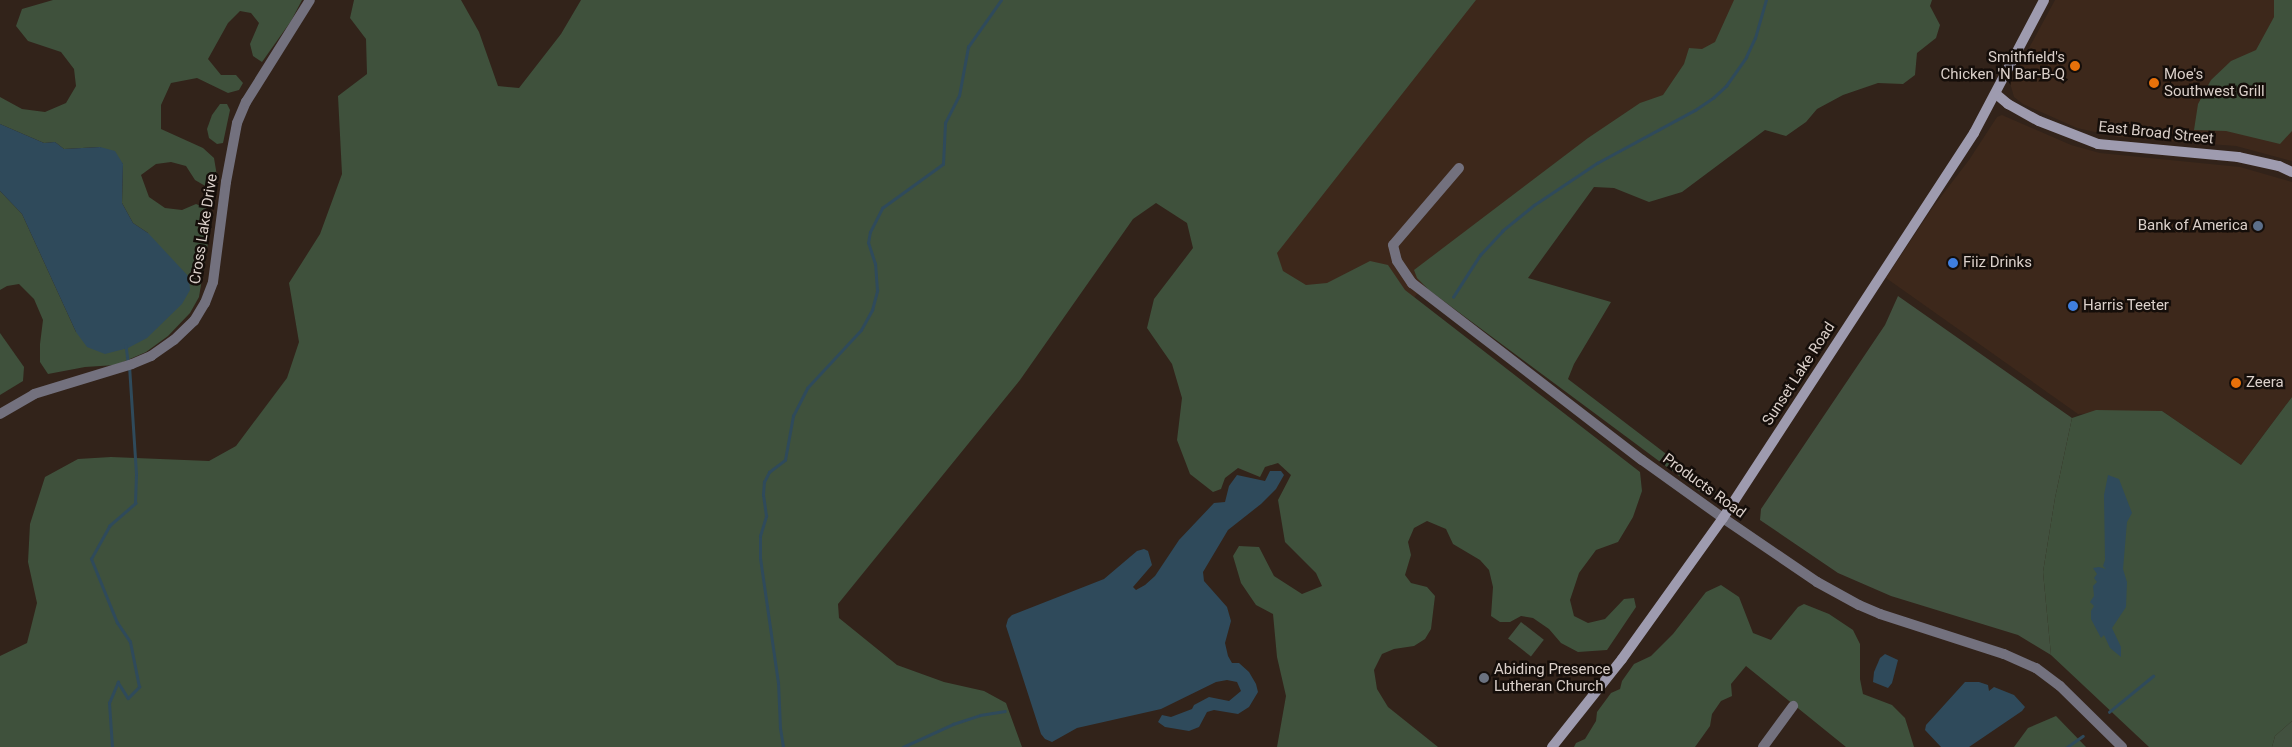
<!DOCTYPE html>
<html>
<head>
<meta charset="utf-8">
<style>
  body { margin:0 }
  #map { position:relative; width:2292px; height:747px; overflow:hidden; background:#32231a; font-family:Roboto,sans-serif }
  div>[style] { position:absolute }
  [style*='--x'] { left:calc(var(--x)*1px); top:calc(var(--y)*1px); width:calc(var(--w)*1px); rotate:calc(var(--a)*1deg) }
  .built>* { inset:0; background:#3d281b }
  .green>* { inset:0; background:#42513f; transform-origin:0 0 }
  .forest>* { inset:0; background:#3f513c }
  .water>* { inset:0; background:#2f4a5b }
  .stream>* { height:2.5px; margin:-1.25px; padding:0 1.25px; transform-origin:1.25px; border-radius:1.25px; background:#2f4a5b }
  .minor>* { height:10px; margin:-5px; padding:0 5px; transform-origin:5px; border-radius:5px; background:#73717e }
  .tertiary>* { height:10px; margin:-5px; padding:0 5px; transform-origin:5px; border-radius:5px; background:#73717e }
  .secondary>* { height:10px; margin:-5px; padding:0 5px; transform-origin:5px; border-radius:5px; background:#9e9baf }
  .dots>* { width:14px; height:14px; translate:-50% -50%; box-sizing:border-box; border:2px solid #150e0a; border-radius:50% }
  span { translate:-50% -50%; white-space:nowrap; text-align:center; line-height:1.15; -webkit-text-stroke:5px #150e0a; paint-order:stroke }
  .poi-label { font-size:15px; color:#dbd0ca }
  .right { translate:-100% -50%; text-align:right }
  .left { translate:0 -50%; text-align:left }
  .street-label { font-size:15px; color:#dbd0ca }
</style>
</head>
<body>
<div id="map">
  <div class="built">
    <i style="clip-path:polygon(1447px 0,1749px 0,1702px 91px,1430px 280px,1409px 303px,1235px 284px)"></i>
    <i style="clip-path:polygon(2055px 0,2292px 0,2292px 161px,2236px 146px,2117px 137px,2077px 128px,2023px 104px,2014px 97px,2010px 83px)"></i>
    <i style="clip-path:polygon(2002px 115px,2071px 145px,2100px 153px,2240px 167px,2292px 182px,2292px 397px,2241px 465px,2162px 411px,2078px 414px,1886px 278px,1933px 207px,1969px 160px,1997px 117px)"></i>
  </div>
  <div class="green">
    <i style="clip-path:polygon(1898px 296px,2072px 418px,2055px 498px,2043px 572px,2051px 655px,2018px 635px,1891px 596px,1838px 573px,1760px 520px,1761px 509px,1885px 325px)"></i>
    <i style="left:1521px;top:622px;width:29px;height:21px;rotate:38deg"></i>
    <i style="clip-path:polygon(2292px 721px,2292px 747px,2272px 747px,2275px 736px)"></i>
  </div>
  <div class="forest">
    <i style="clip-path:polygon(53px 0,302px 0,291px 21px,262px 62px,253px 56px,250px 44px,259px 23px,251px 13px,240px 11px,228px 23px,208px 59px,221px 75px,236px 75px,243px 83px,239px 90px,228px 93px,197px 78px,171px 83px,161px 105px,161px 129px,203px 148px,214px 158px,217px 176px,207px 187px,195px 180px,186px 166px,171px 162px,156px 164px,141px 175px,149px 197px,165px 208px,182px 210px,196px 204px,206px 208px,212px 219px,199px 297px,190px 313px,168px 336px,146px 352px,116px 365px,85px 367px,48px 374px,40px 362px,40px 344px,43px 320px,34px 299px,19px 284px,7px 286px,0 290px,0 191px,22px 214px,76px 332px,148px 233px,133px 223px,122px 203px,123px 164px,100px 147px,64px 149px,55px 142px,44px 143px,0 124px,0 97px,22px 109px,45px 112px,66px 103px,76px 86px,74px 69px,61px 52px,28px 41px,16px 26px,22px 9px)"></i>
    <i style="clip-path:polygon(354px 0,461px 0,479px 32px,498px 86px,519px 88px,561px 34px,581px 0,1476px 0,1277px 253px,1283px 271px,1306px 285px,1327px 283px,1370px 261px,1388px 265px,1405px 290px,1640px 472px,1642px 491px,1633px 517px,1618px 542px,1596px 550px,1579px 573px,1570px 600px,1574px 616px,1588px 623px,1605px 619px,1624px 599px,1634px 598px,1636px 607px,1607px 650px,1578px 652px,1561px 643px,1549px 629px,1533px 618px,1521px 616px,1510px 622px,1500px 622px,1491px 616px,1493px 587px,1489px 570px,1480px 560px,1453px 544px,1446px 529px,1427px 521px,1414px 528px,1408px 542px,1411px 555px,1405px 575px,1411px 583px,1427px 587px,1435px 596px,1431px 629px,1425px 639px,1414px 646px,1394px 649px,1382px 654px,1374px 670px,1377px 689px,1388px 707px,1438px 747px,1277px 747px,1286px 696px,1277px 657px,1273px 614px,1256px 605px,1241px 583px,1233px 556px,1239px 546px,1259px 547px,1274px 576px,1302px 594px,1322px 586px,1316px 573px,1285px 542px,1278px 500px,1291px 475px,1278px 463px,1265px 467px,1260px 477px,1238px 468px,1225px 478px,1221px 489px,1213px 492px,1190px 474px,1177px 440px,1182px 398px,1172px 364px,1147px 328px,1154px 299px,1193px 248px,1187px 223px,1156px 203px,1133px 219px,1020px 380px,838px 604px,839px 618px,897px 665px,944px 682px,984px 691px,1006px 703px,1022px 747px,0 747px,0 656px,27px 643px,37px 603px,28px 562px,30px 524px,45px 477px,78px 459px,111px 457px,209px 461px,236px 446px,287px 378px,299px 342px,289px 283px,320px 234px,342px 174px,338px 96px,367px 74px,366px 39px,350px 18px)"></i>
    <i style="clip-path:polygon(1734px 0,1932px 0,1930px 6px,1940px 25px,1936px 38px,1917px 53px,1915px 75px,1903px 84px,1878px 83px,1843px 95px,1817px 109px,1806px 122px,1786px 136px,1765px 130px,1682px 192px,1649px 202px,1614px 188px,1594px 187px,1528px 278px,1611px 302px,1574px 364px,1568px 379px,1716px 492px,1711px 495px,1702px 493px,1429px 290px,1417px 278px,1414px 270px,1588px 138px,1640px 103px,1663px 95px,1684px 64px,1689px 48px,1702px 49px,1715px 42px)"></i>
    <i style="clip-path:polygon(2274px 0,2292px 0,2292px 131px,2280px 144px,2226px 131px,2194px 130px,2198px 104px,2211px 80px,2231px 61px,2256px 50px,2274px 17px)"></i>
    <i style="clip-path:polygon(220px 104px,227px 104px,230px 110px,223px 143px,217px 144px,209px 138px,207px 129px,212px 115px)"></i>
    <i style="clip-path:polygon(0 333px,24px 367px,23px 381px,0 395px)"></i>
    <i style="clip-path:polygon(2292px 397px,2292px 721px,2275px 736px,2272px 747px,2149px 747px,2051px 655px,2043px 572px,2055px 498px,2072px 418px,2096px 410px,2162px 411px,2241px 465px)"></i>
    <i style="clip-path:polygon(1721px 585px,1739px 597px,1753px 633px,1771px 640px,1798px 607px,1804px 604px,1829px 614px,1853px 630px,1860px 644px,1860px 679px,1863px 694px,1892px 705px,1905px 718px,1914px 747px,1846px 747px,1746px 666px,1731px 684px,1732px 696px,1721px 701px,1712px 714px,1710px 726px,1695px 747px,1574px 747px,1576px 743px,1585px 739px,1596px 721px,1597px 712px,1611px 693px,1620px 689px,1622px 681px,1634px 664px,1651px 656px,1673px 634px,1706px 592px)"></i>
    <i style="clip-path:polygon(2056px 716px,2086px 747px,2014px 747px,2028px 728px)"></i>
  </div>
  <div class="water">
    <i style="clip-path:polygon(0 124px,44px 143px,55px 142px,64px 149px,100px 147px,115px 151px,123px 164px,122px 203px,133px 223px,148px 233px,189px 277px,190px 290px,182px 304px,147px 338px,128px 348px,105px 354px,87px 347px,76px 332px,22px 214px,0 191px)"></i>
    <i style="clip-path:polygon(1270px 471px,1281px 471px,1284px 475px,1276px 489px,1261px 504px,1228px 530px,1203px 572px,1204px 581px,1227px 607px,1231px 621px,1225px 643px,1228px 656px,1232px 663px,1239px 663px,1249px 672px,1256px 684px,1258px 692px,1249px 707px,1238px 714px,1214px 710px,1207px 712px,1199px 727px,1189px 731px,1165px 727px,1158px 722px,1162px 715px,1171px 717px,1192px 709px,1194px 705px,1209px 697px,1229px 701px,1241px 691px,1237px 682px,1227px 680px,1216px 682px,1161px 709px,1077px 728px,1052px 742px,1045px 739px,1041px 734px,1006px 626px,1008px 619px,1012px 615px,1104px 579px,1137px 551px,1144px 549px,1148px 551px,1152px 565px,1133px 587px,1136px 590px,1145px 585px,1155px 576px,1179px 540px,1214px 503px,1225px 502px,1229px 486px,1237px 475px,1265px 481px)"></i>
    <i style="clip-path:polygon(2108px 475px,2119px 479px,2132px 513px,2127px 522px,2123px 569px,2127px 582px,2126px 607px,2112px 628px,2121px 647px,2121px 657px,2110px 648px,2104px 635px,2101px 638px,2091px 619px,2091px 611px,2094px 606px,2090px 602px,2094px 596px,2093px 586px,2097px 582px,2094px 578px,2097px 574px,2093px 568px,2099px 567px,2106px 569px,2103px 566px,2105px 560px,2104px 495px)"></i>
    <i style="clip-path:polygon(1885px 654px,1898px 660px,1892px 683px,1888px 688px,1873px 682px,1874px 672px,1880px 658px)"></i>
    <i style="clip-path:polygon(1965px 682px,1979px 682px,1988px 685px,1989px 691px,1994px 687px,2014px 695px,2025px 707px,2022px 711px,1969px 747px,1941px 747px,1925px 730px,1926px 725px)"></i>
  </div>
  <div class="stream">
    <i style="--x:1453;--y:297;--w:50;--a:-57.3"></i>
    <i style="--x:1480;--y:255;--w:33;--a:-47"></i>
    <i style="--x:1502;--y:231;--w:41;--a:-39.1"></i>
    <i style="--x:1534;--y:205;--w:76;--a:-33.7"></i>
    <i style="--x:1597;--y:163;--w:111;--a:-28.4"></i>
    <i style="--x:1695;--y:110;--w:22;--a:-34"></i>
    <i style="--x:1713;--y:98;--w:18;--a:-43"></i>
    <i style="--x:1726;--y:86;--w:35;--a:-55"></i>
    <i style="--x:1746;--y:57;--w:21;--a:-65"></i>
    <i style="--x:1755;--y:38;--w:40;--a:-74"></i>
    <i style="--x:126;--y:345;--w:16;--a:83"></i>
    <i style="--x:2109;--y:712;--w:57;--a:-39.3"></i>
    <i style="--x:112;--y:747;--w:44;--a:-93.9"></i>
    <i style="--x:109;--y:703;--w:23;--a:-67"></i>
    <i style="--x:118;--y:682;--w:19;--a:58"></i>
    <i style="--x:128;--y:698;--w:16;--a:-45"></i>
    <i style="--x:139;--y:687;--w:46;--a:-101.3"></i>
    <i style="--x:130;--y:642;--w:23;--a:-124"></i>
    <i style="--x:117;--y:623;--w:69;--a:-112.1"></i>
    <i style="--x:91;--y:559;--w:38;--a:-61"></i>
    <i style="--x:109;--y:526;--w:35;--a:-41"></i>
    <i style="--x:135;--y:503;--w:29;--a:-88"></i>
    <i style="--x:136;--y:474;--w:107;--a:-93.7"></i>
    <i style="--x:783;--y:747;--w:19;--a:-99"></i>
    <i style="--x:780;--y:728;--w:45;--a:-92.5"></i>
    <i style="--x:778;--y:683;--w:126;--a:-98.2"></i>
    <i style="--x:760;--y:558;--w:22;--a:-90"></i>
    <i style="--x:760;--y:536;--w:21;--a:-73"></i>
    <i style="--x:766;--y:516;--w:21;--a:-98"></i>
    <i style="--x:763;--y:495;--w:13;--a:-86"></i>
    <i style="--x:764;--y:482;--w:11;--a:-63"></i>
    <i style="--x:769;--y:472;--w:20;--a:-37"></i>
    <i style="--x:785;--y:460;--w:45;--a:-79.7"></i>
    <i style="--x:793;--y:416;--w:31;--a:-63"></i>
    <i style="--x:807;--y:388;--w:79;--a:-47"></i>
    <i style="--x:861;--y:330;--w:23;--a:-61"></i>
    <i style="--x:872;--y:310;--w:20;--a:-75"></i>
    <i style="--x:877;--y:291;--w:27;--a:-94"></i>
    <i style="--x:875;--y:264;--w:22;--a:-108"></i>
    <i style="--x:868;--y:243;--w:11;--a:-80"></i>
    <i style="--x:870;--y:232;--w:27;--a:-63"></i>
    <i style="--x:882;--y:208;--w:75;--a:-35.8"></i>
    <i style="--x:943;--y:164;--w:41;--a:-87.2"></i>
    <i style="--x:945;--y:123;--w:30;--a:-63"></i>
    <i style="--x:959;--y:96;--w:50;--a:-79.6"></i>
    <i style="--x:968;--y:47;--w:57;--a:-54.9"></i>
    <i style="--x:903;--y:747;--w:55;--a:-24.7"></i>
    <i style="--x:953;--y:724;--w:28;--a:-18"></i>
    <i style="--x:980;--y:715;--w:25;--a:-9"></i>
    <i style="--x:2067;--y:747;--w:19;--a:-35"></i>
  </div>
  <div class="minor">
    <i style="--x:1459;--y:168;--w:101;--a:130.6"></i>
    <i style="--x:1393;--y:245;--w:16;--a:76"></i>
    <i style="--x:1397;--y:261;--w:27;--a:56"></i>
    <i style="--x:1412;--y:283;--w:290;--a:37.6"></i>
    <i style="--x:1642;--y:460;--w:100;--a:35.6"></i>
    <i style="--x:0;--y:414;--w:39;--a:-30"></i>
    <i style="--x:34;--y:394;--w:102;--a:-17"></i>
    <i style="--x:132;--y:364;--w:21;--a:-23"></i>
    <i style="--x:151;--y:356;--w:28;--a:-35"></i>
    <i style="--x:174;--y:340;--w:28;--a:-44"></i>
    <i style="--x:194;--y:321;--w:21;--a:-59"></i>
    <i style="--x:205;--y:303;--w:22;--a:-69"></i>
    <i style="--x:213;--y:282;--w:101;--a:-82.6"></i>
    <i style="--x:226;--y:182;--w:60;--a:-79.4"></i>
    <i style="--x:237;--y:123;--w:23;--a:-67"></i>
    <i style="--x:246;--y:102;--w:120;--a:-57.9"></i>
    <i style="--x:1763;--y:747;--w:51;--a:-53.8"></i>
  </div>
  <div class="tertiary">
    <i style="--x:1723;--y:518;--w:114;--a:34.2"></i>
    <i style="--x:1817;--y:582;--w:48;--a:28.7"></i>
    <i style="--x:1859;--y:605;--w:23;--a:23"></i>
    <i style="--x:1880;--y:614;--w:130;--a:17.9"></i>
    <i style="--x:2004;--y:654;--w:35;--a:24"></i>
    <i style="--x:2036;--y:668;--w:30;--a:37"></i>
    <i style="--x:2060;--y:686;--w:87;--a:44.5"></i>
  </div>
  <div class="secondary">
    <i style="--x:1996;--y:94;--w:16;--a:40"></i>
    <i style="--x:2008;--y:104;--w:35;--a:29"></i>
    <i style="--x:2039;--y:121;--w:63;--a:21.3"></i>
    <i style="--x:2098;--y:144;--w:141;--a:5.3"></i>
    <i style="--x:2238;--y:157;--w:42;--a:12.4"></i>
    <i style="--x:2279;--y:166;--w:14;--a:25"></i>
    <i style="--x:1552;--y:747;--w:112;--a:-51.5"></i>
    <i style="--x:1622;--y:659;--w:173;--a:-54.4"></i>
    <i style="--x:1723;--y:518;--w:460;--a:-56.9"></i>
    <i style="--x:1974;--y:133;--w:150;--a:-62.2"></i>
  </div>
  <div class="dots">
    <i style="left:2075px;top:66px;background:#e8710a"></i>
    <i style="left:2154px;top:83px;background:#e8710a"></i>
    <i style="left:2258px;top:226px;background:#5c6f8a"></i>
    <i style="left:1953px;top:263px;background:#3f7fe0"></i>
    <i style="left:2073px;top:306px;background:#3f7fe0"></i>
    <i style="left:2236px;top:383px;background:#e8710a"></i>
    <i style="left:1484px;top:678px;background:#6b7280"></i>
  </div>
  <div class="poi-label">
    <span class="right" style="left:2065px;top:66px">Smithfield's<br>Chicken 'N Bar-B-Q</span>
    <span class="left" style="left:2164px;top:83px">Moe's<br>Southwest Grill</span>
    <span class="right" style="left:2248px;top:226px">Bank of America</span>
    <span class="left" style="left:1963px;top:263px">Fiiz Drinks</span>
    <span class="left" style="left:2083px;top:306px">Harris Teeter</span>
    <span class="left" style="left:2246px;top:383px">Zeera</span>
    <span class="left" style="left:1494px;top:678px">Abiding Presence<br>Lutheran Church</span>
  </div>
  <div class="street-label">
    <span style="left:2156px;top:133px;rotate:6deg">East Broad Street</span>
    <span style="left:204px;top:229px;rotate:-81deg">Cross Lake Drive</span>
    <span style="left:1799px;top:374px;rotate:-57deg">Sunset Lake Road</span>
    <span style="left:1704px;top:486px;rotate:36deg">Products Road</span>
  </div>
</div>
</body>
</html>
